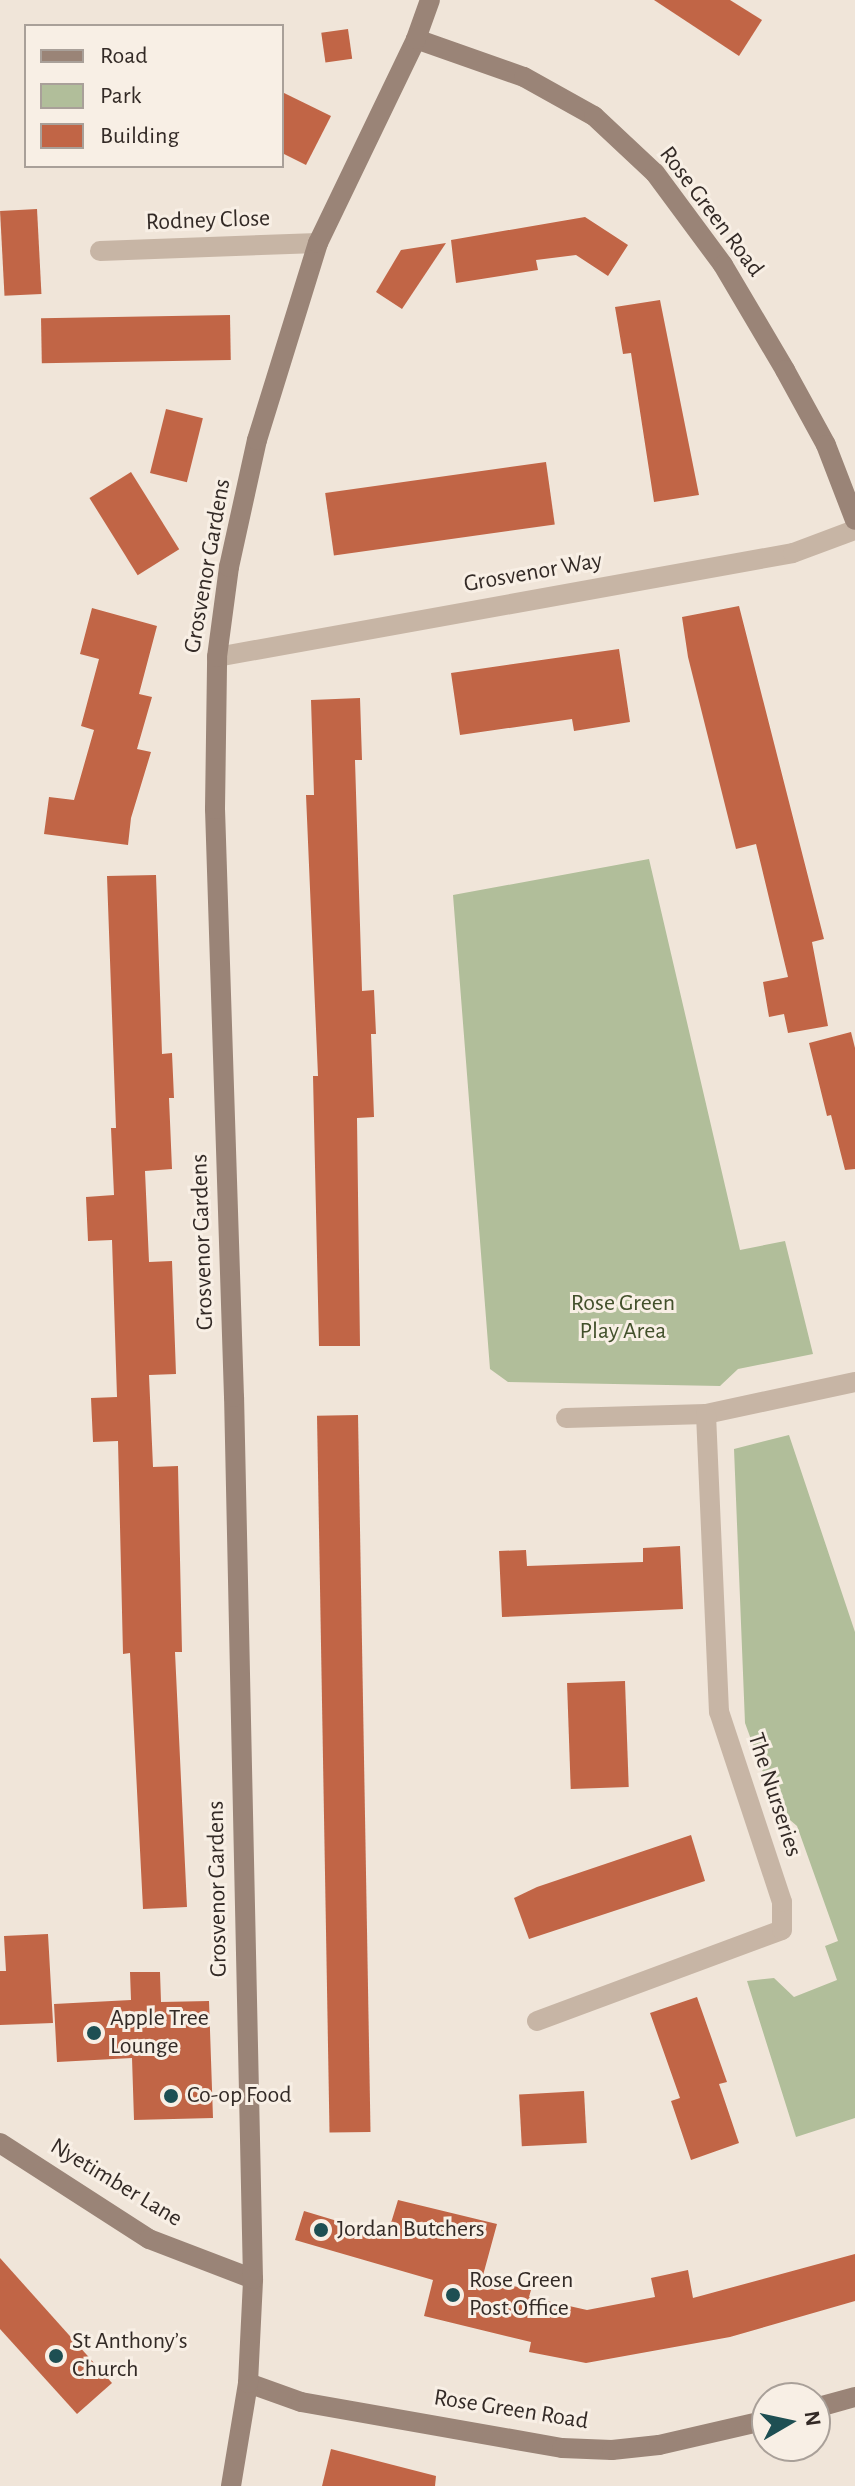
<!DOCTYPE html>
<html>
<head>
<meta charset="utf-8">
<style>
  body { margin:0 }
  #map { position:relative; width:855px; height:2486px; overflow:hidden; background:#f0e5d9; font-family:"Alegreya Sans",sans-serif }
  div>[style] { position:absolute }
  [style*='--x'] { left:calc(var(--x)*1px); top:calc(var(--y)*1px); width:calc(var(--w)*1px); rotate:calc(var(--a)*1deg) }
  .green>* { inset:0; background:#b1be9a }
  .building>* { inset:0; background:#c16546; transform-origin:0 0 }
  .street>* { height:20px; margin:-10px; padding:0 10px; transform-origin:10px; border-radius:10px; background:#c7b5a5 }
  .secondary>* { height:20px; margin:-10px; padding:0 10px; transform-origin:10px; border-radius:10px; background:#9a8477 }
  .dots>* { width:22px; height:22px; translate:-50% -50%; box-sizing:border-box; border:4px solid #f8efe5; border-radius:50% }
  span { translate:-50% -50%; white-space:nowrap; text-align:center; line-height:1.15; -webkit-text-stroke:6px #f8efe5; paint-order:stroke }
  .street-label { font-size:24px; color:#332a26 }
  .park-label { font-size:24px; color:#42502b }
  .poi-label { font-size:24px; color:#332a26 }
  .left { translate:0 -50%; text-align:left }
  .legend { position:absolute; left:24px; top:24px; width:260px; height:144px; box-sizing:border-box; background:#f8efe5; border:2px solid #a9a099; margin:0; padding:10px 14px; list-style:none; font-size:24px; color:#332a26 }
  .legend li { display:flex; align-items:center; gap:16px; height:40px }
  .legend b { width:40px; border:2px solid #a9a099 }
  .north { position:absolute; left:751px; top:2382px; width:80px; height:80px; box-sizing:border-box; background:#f8efe5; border:2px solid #a9a099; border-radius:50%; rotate:81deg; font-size:22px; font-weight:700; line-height:32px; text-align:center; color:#332a26 }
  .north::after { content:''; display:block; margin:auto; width:28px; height:36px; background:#1e4f53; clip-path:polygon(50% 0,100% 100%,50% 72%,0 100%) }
</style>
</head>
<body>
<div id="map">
  <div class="green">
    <i style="clip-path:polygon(649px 859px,740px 1250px,785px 1241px,813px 1354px,738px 1369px,720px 1386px,508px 1382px,490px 1369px,453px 895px)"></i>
    <i style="clip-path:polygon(789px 1435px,855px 1632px,855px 2118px,796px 2137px,747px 1981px,774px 1978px,794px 1997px,837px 1980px,825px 1946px,838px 1941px,797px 1826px,776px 1808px,745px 1723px,734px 1449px)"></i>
  </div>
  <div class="building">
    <i style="clip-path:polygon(654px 0,730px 0,762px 20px,739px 56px)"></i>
    <i style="left:348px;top:29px;width:30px;height:27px;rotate:82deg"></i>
    <i style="clip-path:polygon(282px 92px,331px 116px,306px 165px,282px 153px)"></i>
    <i style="left:37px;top:209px;width:85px;height:37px;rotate:87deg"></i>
    <i style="clip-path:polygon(585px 217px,628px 245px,608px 276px,576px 255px,536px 260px,538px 270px,456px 283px,451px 240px)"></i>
    <i style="clip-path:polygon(446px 243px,402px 309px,376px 292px,401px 250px)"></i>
    <i style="clip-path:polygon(660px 300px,699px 495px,654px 502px,631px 353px,623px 354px,615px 307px)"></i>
    <i style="left:230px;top:315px;width:45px;height:189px;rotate:89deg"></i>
    <i style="left:166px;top:409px;width:38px;height:66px;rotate:14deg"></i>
    <i style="left:546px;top:462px;width:63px;height:223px;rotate:82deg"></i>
    <i style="left:131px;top:472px;width:91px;height:49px;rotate:58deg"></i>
    <i style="clip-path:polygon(739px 606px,824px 939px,812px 942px,828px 1026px,788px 1033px,784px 1014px,769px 1017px,763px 982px,788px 977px,756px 844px,736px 849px,688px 657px,682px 617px)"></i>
    <i style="clip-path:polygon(92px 608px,157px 626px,139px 694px,152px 697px,137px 749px,151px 752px,131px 818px,128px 845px,44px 834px,49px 797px,74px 800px,94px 730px,81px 726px,99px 659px,80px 654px)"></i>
    <i style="clip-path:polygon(619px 649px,630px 722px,574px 731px,572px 719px,460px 735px,451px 673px)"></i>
    <i style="clip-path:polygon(360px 698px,362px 760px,355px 760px,362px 991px,374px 990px,376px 1034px,371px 1034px,374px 1117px,357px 1118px,360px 1346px,319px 1346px,313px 1076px,318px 1076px,306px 795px,314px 795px,311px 700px)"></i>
    <i style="clip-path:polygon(156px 875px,162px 1054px,172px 1053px,174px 1098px,169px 1098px,172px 1169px,145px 1171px,149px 1262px,172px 1261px,176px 1374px,149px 1375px,153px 1467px,178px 1466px,182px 1652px,175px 1652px,187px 1907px,143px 1909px,130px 1653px,123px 1654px,118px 1441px,93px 1442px,91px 1398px,117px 1397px,112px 1240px,88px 1241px,86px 1197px,114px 1195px,111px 1128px,116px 1128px,107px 876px)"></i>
    <i style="clip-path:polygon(851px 1032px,855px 1048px,855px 1169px,845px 1170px,831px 1115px,827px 1116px,809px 1043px)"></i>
    <i style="left:358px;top:1415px;width:717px;height:41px;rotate:89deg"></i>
    <i style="clip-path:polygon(680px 1546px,683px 1609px,502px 1617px,499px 1551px,526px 1550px,527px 1566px,643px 1562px,643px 1548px)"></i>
    <i style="left:625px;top:1681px;width:106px;height:58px;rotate:88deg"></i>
    <i style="clip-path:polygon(691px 1835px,705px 1881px,529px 1939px,514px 1898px,537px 1887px)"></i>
    <i style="clip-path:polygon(48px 1934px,53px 2023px,0 2025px,0 1971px,6px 1971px,4px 1936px)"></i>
    <i style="clip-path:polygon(130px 1972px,160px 1972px,161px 2002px,209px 2001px,213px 2118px,134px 2120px,132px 2058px,57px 2062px,54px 2004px,131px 2000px)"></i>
    <i style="clip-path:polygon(697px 1997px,727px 2082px,719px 2084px,739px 2143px,691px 2160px,671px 2101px,680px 2098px,650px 2013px)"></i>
    <i style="left:584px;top:2091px;width:52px;height:65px;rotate:87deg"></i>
    <i style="clip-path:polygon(398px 2200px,497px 2224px,482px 2279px,531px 2290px,529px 2297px,587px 2310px,655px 2297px,651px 2278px,688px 2270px,693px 2298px,855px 2254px,855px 2301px,730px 2337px,586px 2363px,529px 2352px,531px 2342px,424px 2316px,433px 2280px,295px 2240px,304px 2211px,387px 2236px)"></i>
    <i style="clip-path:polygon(0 2258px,112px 2383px,77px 2414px,0 2329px)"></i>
    <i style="clip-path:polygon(331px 2449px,436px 2476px,435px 2486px,322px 2486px)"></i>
  </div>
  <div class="street">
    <i style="--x:100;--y:251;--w:218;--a:-2.1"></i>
    <i style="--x:217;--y:657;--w:585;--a:-10.23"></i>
    <i style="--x:793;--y:553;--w:66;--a:-20.4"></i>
    <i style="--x:566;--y:1418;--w:140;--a:-1.6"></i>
    <i style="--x:706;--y:1414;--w:152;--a:-12.1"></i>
    <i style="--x:537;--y:2021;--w:261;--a:-20.4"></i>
    <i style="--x:782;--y:1930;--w:28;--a:-90"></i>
    <i style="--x:782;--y:1902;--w:200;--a:-108.3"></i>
    <i style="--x:719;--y:1712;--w:298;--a:-92.5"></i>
  </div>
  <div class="secondary">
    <i style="--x:416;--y:39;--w:114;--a:19.4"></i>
    <i style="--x:524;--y:77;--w:80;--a:29.1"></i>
    <i style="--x:594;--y:116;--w:83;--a:43.1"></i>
    <i style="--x:655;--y:173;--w:114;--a:53.5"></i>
    <i style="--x:723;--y:265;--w:122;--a:59.4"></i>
    <i style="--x:785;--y:370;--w:85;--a:61.3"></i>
    <i style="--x:826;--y:445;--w:80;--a:68.9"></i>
    <i style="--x:0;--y:2143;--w:177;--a:32.8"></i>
    <i style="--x:149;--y:2239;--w:111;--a:21"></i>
    <i style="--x:248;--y:2383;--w:56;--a:19.7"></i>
    <i style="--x:301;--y:2402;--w:265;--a:10"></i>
    <i style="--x:562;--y:2448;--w:50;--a:2.3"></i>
    <i style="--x:612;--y:2450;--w:47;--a:-6.1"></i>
    <i style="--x:659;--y:2445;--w:111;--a:-13"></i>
    <i style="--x:815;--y:2408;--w:41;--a:-15.4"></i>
    <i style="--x:231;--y:2486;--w:104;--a:-80.6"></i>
    <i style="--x:248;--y:2383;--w:104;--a:-87.2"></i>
    <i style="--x:253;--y:2279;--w:882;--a:-91.23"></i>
    <i style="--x:234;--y:1397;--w:588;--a:-91.85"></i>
    <i style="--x:215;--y:809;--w:152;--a:-89.2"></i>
    <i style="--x:217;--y:657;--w:91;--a:-82.4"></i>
    <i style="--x:229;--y:567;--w:130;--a:-77.6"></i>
    <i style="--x:257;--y:440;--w:206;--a:-72.8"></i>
    <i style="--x:318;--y:243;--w:226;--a:-64.3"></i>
    <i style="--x:416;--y:39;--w:41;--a:-70.3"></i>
  </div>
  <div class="dots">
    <i style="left:94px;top:2033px;background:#1e4f53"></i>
    <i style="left:171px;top:2096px;background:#1e4f53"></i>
    <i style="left:321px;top:2230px;background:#1e4f53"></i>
    <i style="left:453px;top:2295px;background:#1e4f53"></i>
    <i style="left:56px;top:2356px;background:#1e4f53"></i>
  </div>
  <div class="street-label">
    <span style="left:711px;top:212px;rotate:53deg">Rose Green Road</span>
    <span style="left:208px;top:221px;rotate:-2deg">Rodney Close</span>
    <span style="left:208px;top:566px;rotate:-80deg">Grosvenor Gardens</span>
    <span style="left:533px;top:573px;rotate:-10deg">Grosvenor Way</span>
    <span style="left:203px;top:1242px;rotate:-92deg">Grosvenor Gardens</span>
    <span style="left:774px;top:1795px;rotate:72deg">The Nurseries</span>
    <span style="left:218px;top:1889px;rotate:-91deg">Grosvenor Gardens</span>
    <span style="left:116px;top:2183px;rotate:31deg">Nyetimber Lane</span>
    <span style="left:511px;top:2410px;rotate:9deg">Rose Green Road</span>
  </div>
  <div class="park-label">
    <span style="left:623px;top:1318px">Rose Green<br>Play Area</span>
  </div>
  <div class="poi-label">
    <span class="left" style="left:110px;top:2033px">Apple Tree<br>Lounge</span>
    <span class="left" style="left:187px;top:2096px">Co-op Food</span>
    <span class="left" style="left:337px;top:2230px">Jordan Butchers</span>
    <span class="left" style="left:469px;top:2295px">Rose Green<br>Post Office</span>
    <span class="left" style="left:72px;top:2356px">St Anthony’s<br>Church</span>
  </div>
  <ul class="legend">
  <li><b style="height:10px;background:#9a8477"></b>Road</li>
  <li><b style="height:22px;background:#b1be9a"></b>Park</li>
  <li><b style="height:22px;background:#c16546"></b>Building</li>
  </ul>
  <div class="north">N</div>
</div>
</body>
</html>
